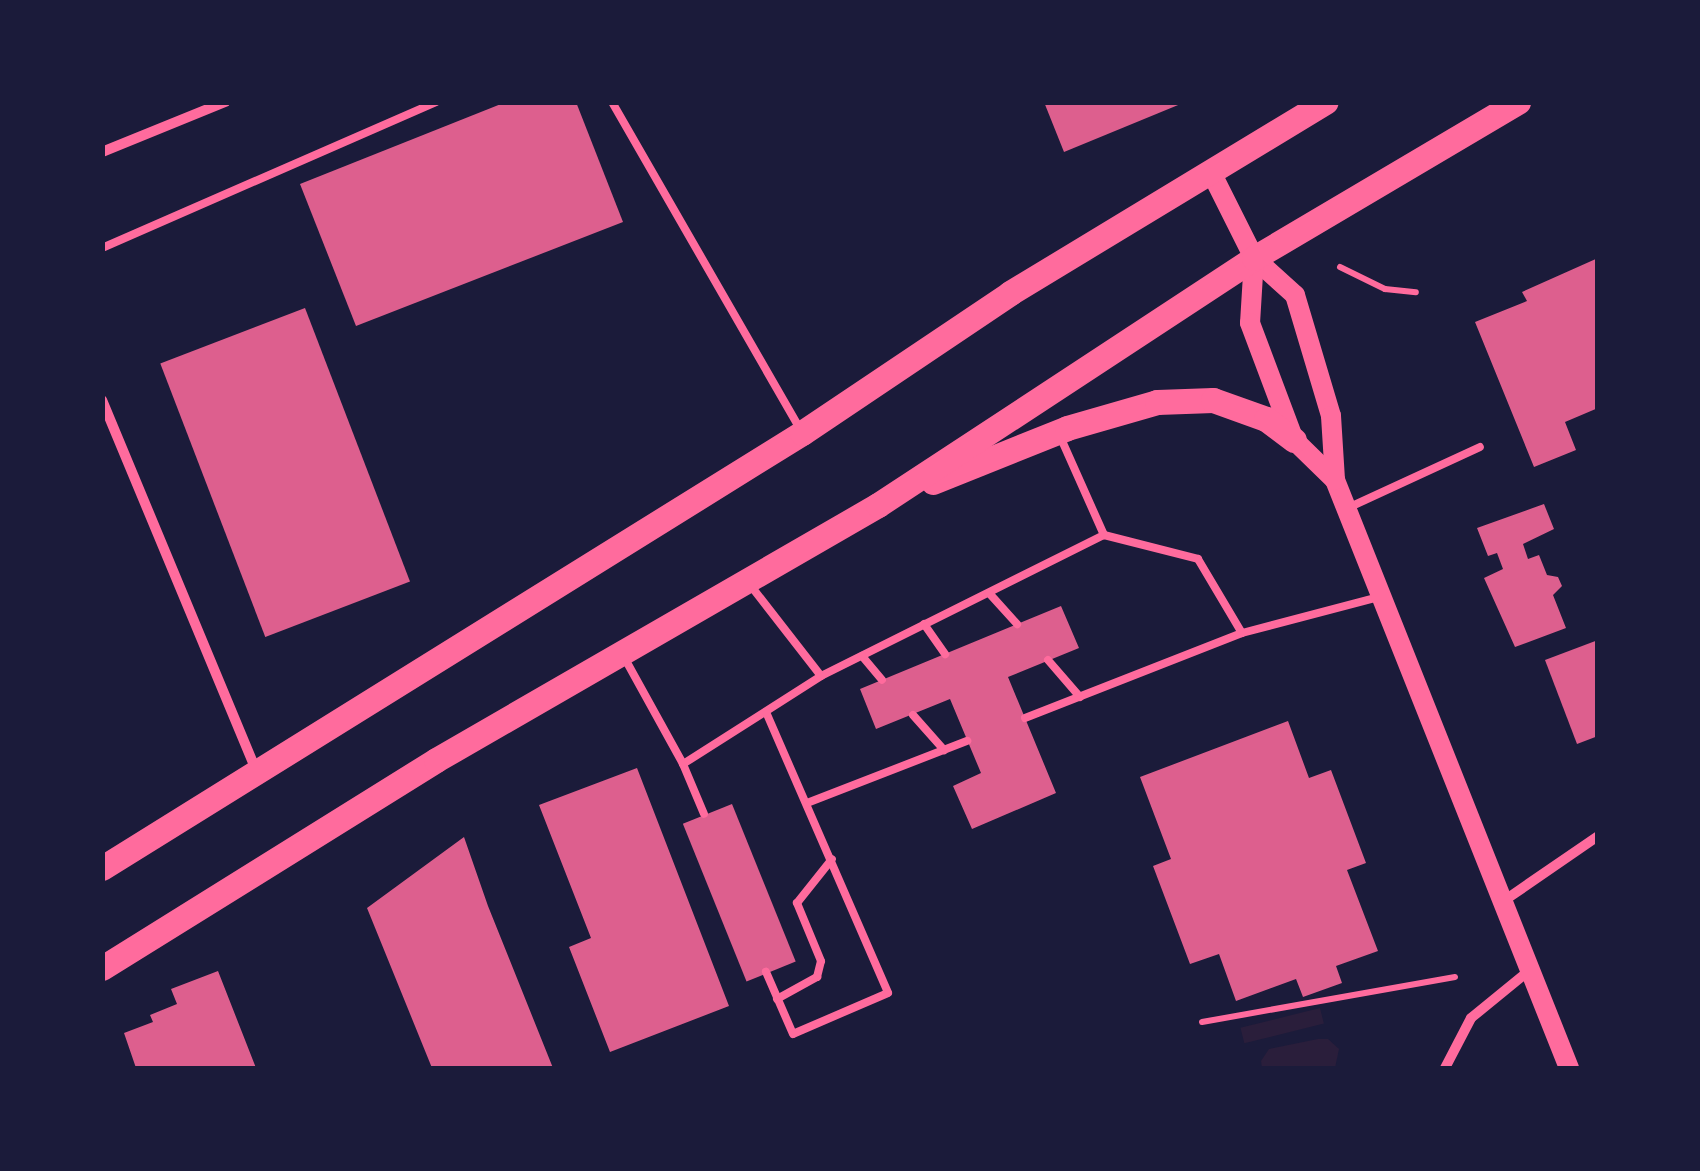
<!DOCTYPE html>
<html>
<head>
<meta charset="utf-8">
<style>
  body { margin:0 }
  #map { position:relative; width:1700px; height:1171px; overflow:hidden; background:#1b1b3a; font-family:Ubuntu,sans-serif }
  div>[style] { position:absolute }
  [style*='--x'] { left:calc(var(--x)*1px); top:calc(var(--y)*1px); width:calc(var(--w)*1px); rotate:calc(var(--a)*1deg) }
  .green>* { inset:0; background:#2a1e3b; transform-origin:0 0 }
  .building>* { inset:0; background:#dd5f8e; transform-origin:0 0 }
  .path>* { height:6px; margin:-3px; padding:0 3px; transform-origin:3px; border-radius:3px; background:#ff6b9d }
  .service>* { height:8px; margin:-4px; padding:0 4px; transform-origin:4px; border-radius:4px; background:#ff6b9d }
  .minor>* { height:10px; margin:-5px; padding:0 5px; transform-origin:5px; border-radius:5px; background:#ff6b9d }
  .secondary>* { height:20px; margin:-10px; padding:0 10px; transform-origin:10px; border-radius:10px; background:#ff6b9d }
  .primary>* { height:25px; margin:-12.5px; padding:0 12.5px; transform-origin:12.5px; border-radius:12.5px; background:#ff6b9d }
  span { translate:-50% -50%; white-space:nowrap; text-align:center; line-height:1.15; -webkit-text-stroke:8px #1b1b3a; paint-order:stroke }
  .frame { position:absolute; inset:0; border:105px solid #1b1b3a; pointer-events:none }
</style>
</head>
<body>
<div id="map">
  <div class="green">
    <i style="left:1320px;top:1008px;width:16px;height:82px;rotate:76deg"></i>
    <i style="clip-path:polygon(1318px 1039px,1328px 1039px,1339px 1049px,1335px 1068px,1262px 1068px,1261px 1061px,1269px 1049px)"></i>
  </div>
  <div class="building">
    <i style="clip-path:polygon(506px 102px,576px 102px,623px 222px,356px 326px,300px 184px)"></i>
    <i style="clip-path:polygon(1044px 102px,1183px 102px,1183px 103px,1064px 152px)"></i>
    <i style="clip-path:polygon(1598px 258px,1598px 408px,1565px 422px,1576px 450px,1534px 467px,1475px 322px,1527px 301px,1522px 292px)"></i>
    <i style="left:305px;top:308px;width:293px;height:155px;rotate:69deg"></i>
    <i style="clip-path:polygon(1544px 504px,1554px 529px,1523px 544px,1528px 559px,1539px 555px,1547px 575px,1558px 577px,1562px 586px,1553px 595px,1566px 628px,1515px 647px,1484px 578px,1503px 569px,1497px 553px,1488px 556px,1477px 528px)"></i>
    <i style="clip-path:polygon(1061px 606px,1079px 648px,1008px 677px,1056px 793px,972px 829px,953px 786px,981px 773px,950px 699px,876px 729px,860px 689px)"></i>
    <i style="clip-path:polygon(1598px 640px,1598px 736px,1577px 744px,1545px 660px)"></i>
    <i style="clip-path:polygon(1288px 721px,1309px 778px,1331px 770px,1366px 863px,1347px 870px,1378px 951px,1336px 966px,1342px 983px,1303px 997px,1296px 979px,1236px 1001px,1219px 954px,1190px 964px,1153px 866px,1171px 859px,1140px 777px)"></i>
    <i style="clip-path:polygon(637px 768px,729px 1006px,610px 1052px,569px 947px,591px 938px,539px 805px)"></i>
    <i style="left:732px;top:804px;width:170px;height:53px;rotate:68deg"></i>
    <i style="clip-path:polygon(464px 837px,488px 906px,553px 1068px,432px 1068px,367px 908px)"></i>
    <i style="clip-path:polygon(218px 971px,256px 1068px,136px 1068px,124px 1033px,153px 1022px,150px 1015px,177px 1004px,171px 989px)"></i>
  </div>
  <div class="path">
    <i style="--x:1340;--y:267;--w:50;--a:26.1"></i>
    <i style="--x:1385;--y:289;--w:31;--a:6"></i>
    <i style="--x:1202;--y:1022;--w:257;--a:-10.1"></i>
  </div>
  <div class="service">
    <i style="--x:612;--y:102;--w:377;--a:60.1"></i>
    <i style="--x:102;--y:248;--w:365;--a:-23.6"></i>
    <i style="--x:1350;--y:507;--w:143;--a:-24.8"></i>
    <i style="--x:1104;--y:535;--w:97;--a:14.3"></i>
    <i style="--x:1198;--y:559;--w:86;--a:59.3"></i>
    <i style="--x:1242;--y:633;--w:142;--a:-14.7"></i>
    <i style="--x:751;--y:586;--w:114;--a:52.1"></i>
    <i style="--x:821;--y:676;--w:316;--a:-26.5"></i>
    <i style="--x:1104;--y:535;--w:111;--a:-114"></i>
    <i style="--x:989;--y:593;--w:42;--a:47.9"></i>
    <i style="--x:924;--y:624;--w:37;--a:55"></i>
    <i style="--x:862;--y:656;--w:31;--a:50"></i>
    <i style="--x:624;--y:657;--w:122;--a:61.1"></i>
    <i style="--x:683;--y:764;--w:164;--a:-32.5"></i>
    <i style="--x:1048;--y:660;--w:49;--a:49.1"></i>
    <i style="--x:766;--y:712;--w:306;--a:66.5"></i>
    <i style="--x:888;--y:993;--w:103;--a:156.7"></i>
    <i style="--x:793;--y:1034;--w:68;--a:-113.5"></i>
    <i style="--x:913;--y:715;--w:47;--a:48.5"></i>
    <i style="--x:1025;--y:718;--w:233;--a:-21.4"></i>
    <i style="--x:683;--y:764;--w:54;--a:67.2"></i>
    <i style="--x:807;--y:803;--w:172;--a:-21.2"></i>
    <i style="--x:777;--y:999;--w:46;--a:-28.8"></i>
    <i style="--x:817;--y:977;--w:16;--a:-76"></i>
    <i style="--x:821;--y:961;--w:63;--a:-112.5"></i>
    <i style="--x:797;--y:903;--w:56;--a:-51.5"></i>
  </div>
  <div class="minor">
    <i style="--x:102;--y:152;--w:133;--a:-22.1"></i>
    <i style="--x:102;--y:400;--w:403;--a:67.4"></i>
    <i style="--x:1505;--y:900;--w:113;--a:-34.5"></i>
    <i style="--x:1445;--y:1068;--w:56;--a:-62.5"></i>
    <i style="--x:1471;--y:1018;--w:77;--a:-39.2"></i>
  </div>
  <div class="secondary">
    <i style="--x:1211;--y:172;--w:96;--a:63.4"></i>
    <i style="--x:1254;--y:258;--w:55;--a:42.1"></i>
    <i style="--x:1295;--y:295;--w:126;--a:73.4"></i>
    <i style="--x:1331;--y:416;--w:64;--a:86.4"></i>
    <i style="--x:1335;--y:480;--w:633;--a:68.3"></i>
    <i style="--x:1254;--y:258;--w:65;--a:93.5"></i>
    <i style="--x:1250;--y:323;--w:125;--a:69.4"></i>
    <i style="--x:1294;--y:440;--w:57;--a:44.3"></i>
  </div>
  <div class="primary">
    <i style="--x:933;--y:482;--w:144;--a:-21.9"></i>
    <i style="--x:1067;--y:428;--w:94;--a:-16.1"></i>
    <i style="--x:1157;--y:402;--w:56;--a:-2"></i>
    <i style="--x:1213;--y:400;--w:56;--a:19.7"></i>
    <i style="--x:1266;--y:419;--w:35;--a:37"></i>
    <i style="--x:102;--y:868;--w:824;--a:-31.86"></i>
    <i style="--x:802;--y:433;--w:251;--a:-33.9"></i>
    <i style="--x:1010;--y:293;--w:369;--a:-31.2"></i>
    <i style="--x:102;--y:968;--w:393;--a:-31.9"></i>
    <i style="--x:436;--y:760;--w:510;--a:-29.98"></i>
    <i style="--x:878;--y:505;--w:450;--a:-33.3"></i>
    <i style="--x:1254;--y:258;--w:307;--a:-30.6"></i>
  </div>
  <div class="frame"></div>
</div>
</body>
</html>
